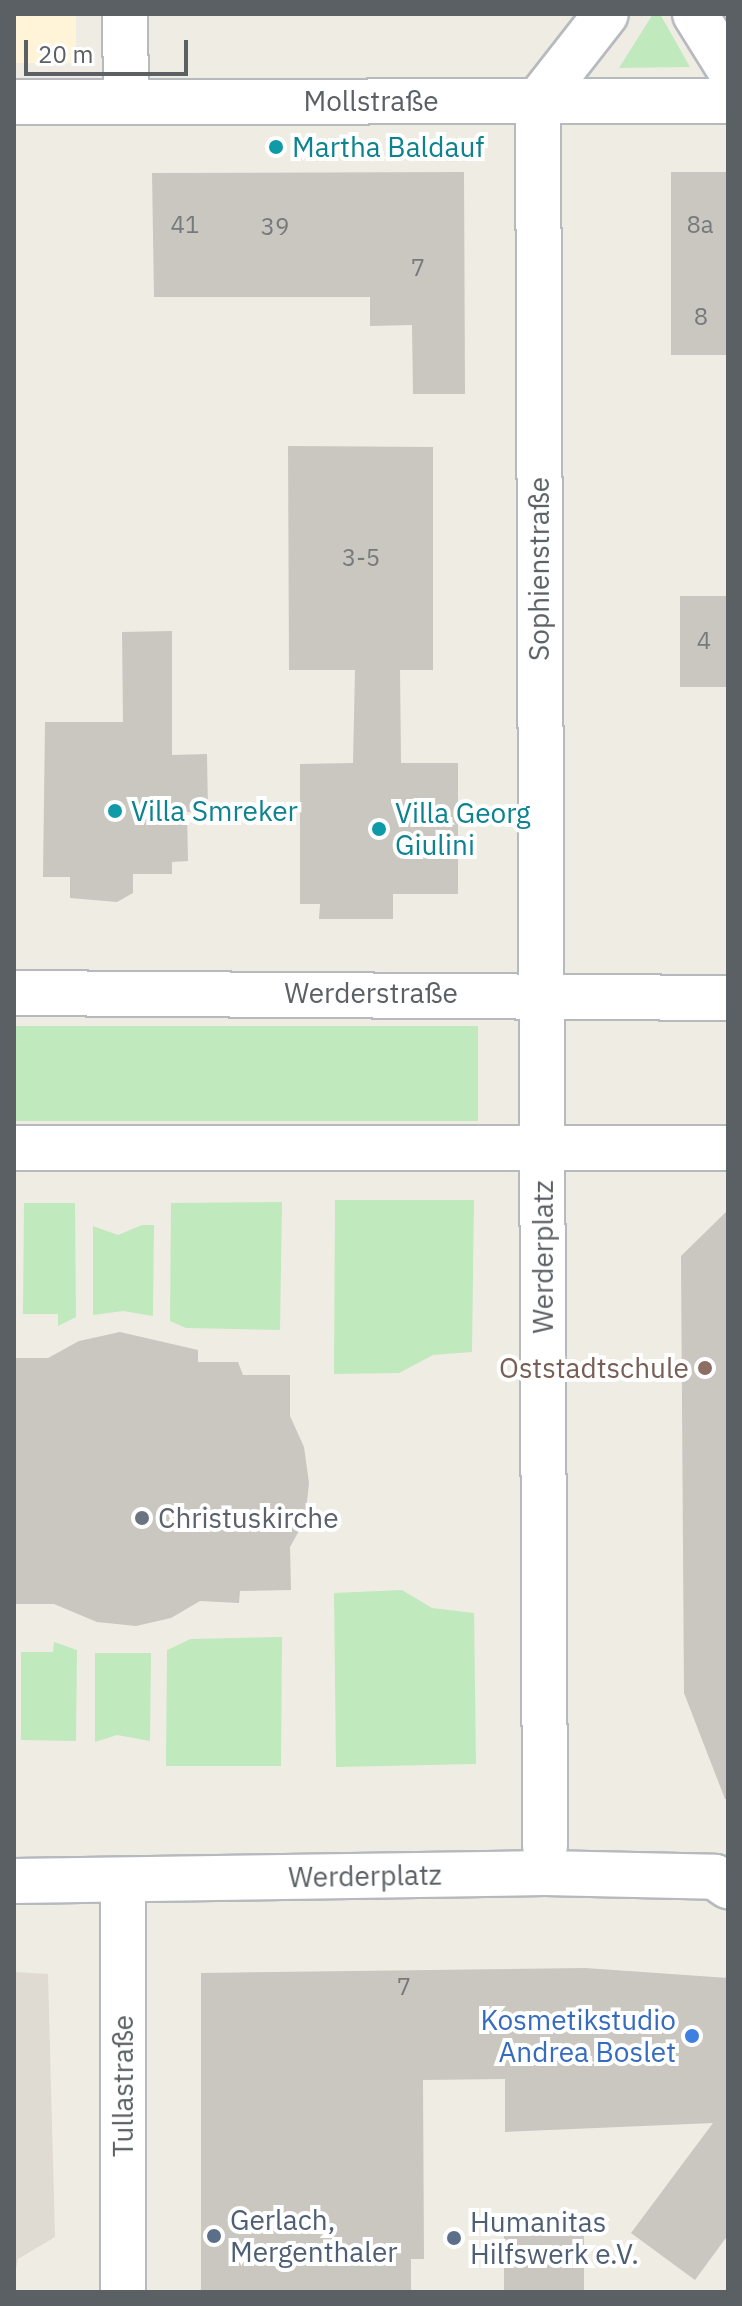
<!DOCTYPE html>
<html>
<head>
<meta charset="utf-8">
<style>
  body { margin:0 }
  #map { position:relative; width:742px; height:2306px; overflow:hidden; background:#efece3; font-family:"IBM Plex Sans",sans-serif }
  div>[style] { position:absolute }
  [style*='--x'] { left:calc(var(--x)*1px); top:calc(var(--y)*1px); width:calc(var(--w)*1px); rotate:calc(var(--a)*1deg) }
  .commercial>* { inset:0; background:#fff4d8; transform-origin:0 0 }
  .education>* { inset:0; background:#dfdbd2 }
  .green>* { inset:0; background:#c0e9bd; transform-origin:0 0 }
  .building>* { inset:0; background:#cac6c0; transform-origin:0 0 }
  .roads { filter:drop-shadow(2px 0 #b6babe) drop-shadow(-2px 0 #b6babe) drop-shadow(0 2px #b6babe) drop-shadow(0 -2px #b6babe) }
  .minor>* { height:44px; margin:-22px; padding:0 22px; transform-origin:22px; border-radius:22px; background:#fff }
  .dots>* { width:22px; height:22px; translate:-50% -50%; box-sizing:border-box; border:4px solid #fff; border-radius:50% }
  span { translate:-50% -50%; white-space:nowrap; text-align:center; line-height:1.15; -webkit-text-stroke:8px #fff; paint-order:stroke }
  .number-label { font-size:24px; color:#777a7c }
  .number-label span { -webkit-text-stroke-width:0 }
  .street-label { font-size:28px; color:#5b6065 }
  .culture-label { font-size:28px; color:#0d838f }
  .left { translate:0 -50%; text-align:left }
  .education-label { font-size:28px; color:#785e54 }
  .right { translate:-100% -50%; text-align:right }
  .worship-label { font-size:28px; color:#5b616d }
  .shop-label { font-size:28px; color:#366cbe }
  .service-label { font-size:28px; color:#4e5e75 }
  .frame { position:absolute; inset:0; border:16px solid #5b6065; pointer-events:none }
  .scale { position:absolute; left:24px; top:40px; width:164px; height:36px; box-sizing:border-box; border:4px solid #5b6065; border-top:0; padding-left:10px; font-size:24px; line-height:28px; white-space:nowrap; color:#5b6065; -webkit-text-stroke:6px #fff; paint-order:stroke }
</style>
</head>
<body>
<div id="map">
  <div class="commercial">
    <i style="left:14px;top:14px;width:62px;height:49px"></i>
  </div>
  <div class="education">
    <i style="clip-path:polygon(14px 1972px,48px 1974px,55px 2237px,18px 2259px,14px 2279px)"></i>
  </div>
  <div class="green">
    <i style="clip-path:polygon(653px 14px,660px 14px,690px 67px,619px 68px)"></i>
    <i style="left:478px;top:1026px;width:95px;height:464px;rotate:90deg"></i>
    <i style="clip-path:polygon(335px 1200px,474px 1200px,472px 1352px,433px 1355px,399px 1373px,334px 1374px)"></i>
    <i style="clip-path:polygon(282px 1202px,280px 1330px,186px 1328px,170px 1321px,171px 1203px)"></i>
    <i style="clip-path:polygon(24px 1203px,75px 1203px,76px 1317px,58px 1326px,58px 1314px,23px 1314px)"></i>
    <i style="clip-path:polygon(142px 1225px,154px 1225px,153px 1316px,123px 1311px,93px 1315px,93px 1226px,118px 1235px)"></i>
    <i style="clip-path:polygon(402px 1590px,432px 1608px,474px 1613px,476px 1764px,336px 1767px,334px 1593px)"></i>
    <i style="clip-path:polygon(282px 1637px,281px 1766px,166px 1766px,167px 1650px,191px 1639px)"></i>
    <i style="clip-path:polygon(54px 1642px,77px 1650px,76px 1741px,21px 1740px,21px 1652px,53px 1652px)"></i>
    <i style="clip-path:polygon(95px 1653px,151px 1653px,150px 1741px,117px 1735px,95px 1742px)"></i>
  </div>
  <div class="building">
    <i style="clip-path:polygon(464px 172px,465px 394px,413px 394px,412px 325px,370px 326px,370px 297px,154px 297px,152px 173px)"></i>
    <i style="left:728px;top:172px;width:183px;height:57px;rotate:90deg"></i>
    <i style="clip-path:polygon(288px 446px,433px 447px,433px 670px,400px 670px,401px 763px,458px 763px,458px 894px,393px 894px,393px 919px,319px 919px,320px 904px,300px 904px,300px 764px,353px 763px,355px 670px,289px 670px)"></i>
    <i style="left:680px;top:596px;width:48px;height:91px"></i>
    <i style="clip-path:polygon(172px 631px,172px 755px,207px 754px,208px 811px,187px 812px,188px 861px,172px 862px,172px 874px,133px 874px,133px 893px,117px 902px,70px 898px,70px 877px,43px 877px,45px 722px,123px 722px,122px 632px)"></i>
    <i style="clip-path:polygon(728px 1210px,728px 1799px,725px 1799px,684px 1693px,681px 1256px)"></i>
    <i style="clip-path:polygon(120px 1332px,198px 1350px,198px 1362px,238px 1362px,243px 1375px,290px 1375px,290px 1416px,304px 1447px,309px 1483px,305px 1520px,290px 1547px,291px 1590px,240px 1591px,239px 1603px,200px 1601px,171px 1618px,136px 1626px,97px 1622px,54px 1604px,14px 1604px,14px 1358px,48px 1358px,79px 1341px)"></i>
    <i style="clip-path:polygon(585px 1968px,728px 1978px,728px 2235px,695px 2280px,631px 2233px,713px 2123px,505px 2132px,505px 2079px,423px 2080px,424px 2259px,411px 2259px,411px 2292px,201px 2292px,201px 1973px)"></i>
    <i style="left:504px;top:2217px;width:80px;height:75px"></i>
  </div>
  <div class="roads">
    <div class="minor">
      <i style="--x:125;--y:14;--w:87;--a:89.3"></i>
      <i style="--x:695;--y:14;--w:62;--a:58.1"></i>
      <i style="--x:14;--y:102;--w:714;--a:-0.08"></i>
      <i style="--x:14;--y:993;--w:714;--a:0.4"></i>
      <i style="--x:14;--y:1148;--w:714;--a:0"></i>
      <i style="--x:545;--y:1846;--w:1745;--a:-90.23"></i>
      <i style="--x:538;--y:101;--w:110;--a:-52"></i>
      <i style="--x:123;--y:1880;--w:412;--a:90"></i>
      <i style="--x:14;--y:1881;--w:531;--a:-0.86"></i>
      <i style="--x:545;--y:1873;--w:170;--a:1.3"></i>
      <i style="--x:715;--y:1877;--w:16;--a:35"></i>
    </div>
  </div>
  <div class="dots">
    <i style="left:276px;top:147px;background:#0f9aa8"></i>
    <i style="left:115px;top:811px;background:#0f9aa8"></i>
    <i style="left:379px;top:829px;background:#0f9aa8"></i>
    <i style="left:705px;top:1368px;background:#8d6e63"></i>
    <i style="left:142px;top:1518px;background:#6b7280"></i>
    <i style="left:692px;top:2036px;background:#3f7fe0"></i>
    <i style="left:214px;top:2236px;background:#5c6f8a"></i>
    <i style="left:454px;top:2238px;background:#5c6f8a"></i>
  </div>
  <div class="number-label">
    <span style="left:185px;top:225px">41</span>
    <span style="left:700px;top:225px">8a</span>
    <span style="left:275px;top:227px">39</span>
    <span style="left:418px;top:268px">7</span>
    <span style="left:701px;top:317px">8</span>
    <span style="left:361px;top:558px">3-5</span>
    <span style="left:704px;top:641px">4</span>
    <span style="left:404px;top:1987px">7</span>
  </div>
  <div class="street-label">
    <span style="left:371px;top:101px">Mollstraße</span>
    <span style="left:539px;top:569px;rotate:-90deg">Sophienstraße</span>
    <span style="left:371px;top:993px">Werderstraße</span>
    <span style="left:543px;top:1257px;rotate:-90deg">Werderplatz</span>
    <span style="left:365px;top:1876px;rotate:-1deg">Werderplatz</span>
    <span style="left:123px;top:2086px;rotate:-90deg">Tullastraße</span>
  </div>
  <div class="culture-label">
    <span class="left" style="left:292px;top:147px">Martha Baldauf</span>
    <span class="left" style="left:131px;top:811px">Villa Smreker</span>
    <span class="left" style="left:395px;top:829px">Villa Georg<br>Giulini</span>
  </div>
  <div class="education-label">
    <span class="right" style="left:689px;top:1368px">Oststadtschule</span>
  </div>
  <div class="worship-label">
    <span class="left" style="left:158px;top:1518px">Christuskirche</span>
  </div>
  <div class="shop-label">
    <span class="right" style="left:676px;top:2036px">Kosmetikstudio<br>Andrea Boslet</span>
  </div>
  <div class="service-label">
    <span class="left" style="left:230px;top:2236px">Gerlach,<br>Mergenthaler</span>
    <span class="left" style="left:470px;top:2238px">Humanitas<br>Hilfswerk e.V.</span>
  </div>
  <div class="frame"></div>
  <div class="scale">20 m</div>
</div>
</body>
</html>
